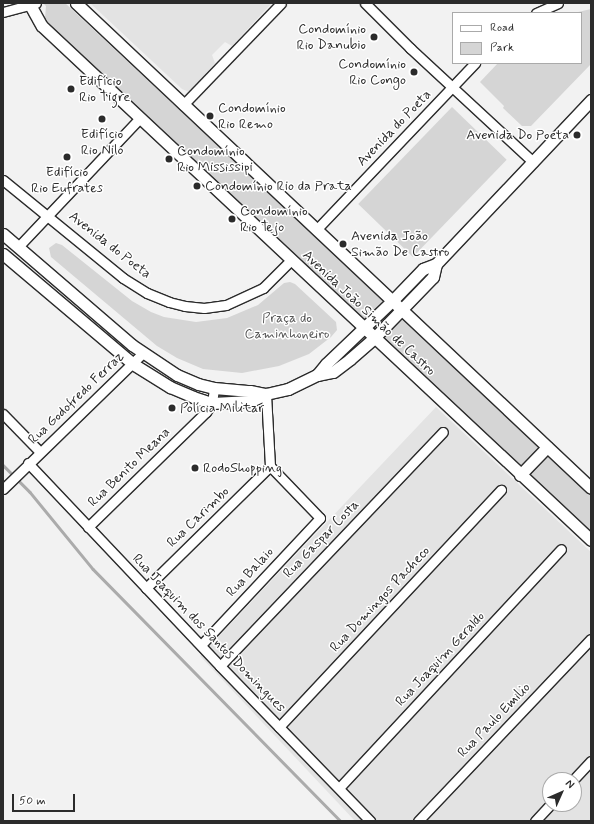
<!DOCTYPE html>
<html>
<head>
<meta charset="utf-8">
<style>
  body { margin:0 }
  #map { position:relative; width:594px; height:824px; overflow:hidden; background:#f2f2f2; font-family:Mynerve,sans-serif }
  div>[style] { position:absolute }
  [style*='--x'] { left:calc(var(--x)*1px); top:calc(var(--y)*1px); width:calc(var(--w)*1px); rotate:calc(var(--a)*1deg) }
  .built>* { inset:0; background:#e3e3e3 }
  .green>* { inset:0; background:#d5d5d5; transform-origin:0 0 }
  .stream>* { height:2.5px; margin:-1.25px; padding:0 1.25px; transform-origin:1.25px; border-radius:1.25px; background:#ababab }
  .roads { filter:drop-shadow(1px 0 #2b2b2b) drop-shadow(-1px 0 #2b2b2b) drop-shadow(0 1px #2b2b2b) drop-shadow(0 -1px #2b2b2b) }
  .minor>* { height:9px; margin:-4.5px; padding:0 4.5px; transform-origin:4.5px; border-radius:4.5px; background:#fff }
  .major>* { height:11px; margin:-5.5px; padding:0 5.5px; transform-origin:5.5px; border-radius:5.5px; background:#fff }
  .dots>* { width:11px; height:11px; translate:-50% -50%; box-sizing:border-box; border:2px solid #fff; border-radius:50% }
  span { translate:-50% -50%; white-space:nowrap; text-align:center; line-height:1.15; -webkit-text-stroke:3px #fff; paint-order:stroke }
  .poi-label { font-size:14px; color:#2b2b2b }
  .right { translate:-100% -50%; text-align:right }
  .left { translate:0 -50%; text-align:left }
  .street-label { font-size:14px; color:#2b2b2b }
  .park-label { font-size:14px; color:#565656 }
  .frame { position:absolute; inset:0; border:4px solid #2b2b2b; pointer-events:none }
  .legend { position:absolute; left:452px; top:12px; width:130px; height:52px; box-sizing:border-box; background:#fff; border:1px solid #aaa; margin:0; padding:5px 7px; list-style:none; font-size:12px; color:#2b2b2b }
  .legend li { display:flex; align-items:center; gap:8px; height:20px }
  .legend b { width:20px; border:1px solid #aaa }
  .north { position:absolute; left:542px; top:772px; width:40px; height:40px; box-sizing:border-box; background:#fff; border:1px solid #aaa; border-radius:50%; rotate:45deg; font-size:11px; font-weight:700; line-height:16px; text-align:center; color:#2b2b2b }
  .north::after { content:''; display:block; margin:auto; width:14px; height:18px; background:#2b2b2b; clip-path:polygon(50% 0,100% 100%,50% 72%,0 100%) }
  .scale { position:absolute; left:12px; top:794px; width:63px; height:18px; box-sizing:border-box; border:2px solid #2b2b2b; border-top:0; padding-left:5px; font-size:12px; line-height:14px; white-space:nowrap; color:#2b2b2b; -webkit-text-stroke:3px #fff; paint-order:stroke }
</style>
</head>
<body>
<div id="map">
  <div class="built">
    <i style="clip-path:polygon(90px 3px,270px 3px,271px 4px,232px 46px,225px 42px,212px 55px,215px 63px,189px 92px,182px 89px)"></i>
    <i style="clip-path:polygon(evenodd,436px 407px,591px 552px,591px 821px,355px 821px,200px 656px,436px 407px,550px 780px,574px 780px,574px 804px,550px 804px,550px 780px)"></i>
  </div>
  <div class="green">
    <i style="clip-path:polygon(43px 3px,65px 3px,583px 487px,591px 495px,591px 532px,51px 26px,45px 18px,46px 6px)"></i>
    <i style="clip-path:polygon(591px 9px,591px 64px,531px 126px,522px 126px,503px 108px,504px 106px,480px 82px,498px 63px,581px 63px,581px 13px,574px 13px)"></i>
    <i style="left:452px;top:107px;width:76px;height:135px;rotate:44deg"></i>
    <i style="clip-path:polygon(56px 243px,62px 245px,132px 301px,151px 312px,164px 317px,196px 322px,227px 318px,258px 305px,284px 283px,290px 282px,295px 284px,336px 322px,337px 330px,331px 337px,309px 354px,279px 366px,242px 373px,203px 369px,177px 358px,157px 346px,51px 257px,49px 248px)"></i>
  </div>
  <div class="stream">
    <i style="--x:3;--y:465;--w:38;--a:45"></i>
    <i style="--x:30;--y:492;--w:99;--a:50.7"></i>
    <i style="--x:93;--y:569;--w:354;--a:45.5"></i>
  </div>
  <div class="roads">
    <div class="minor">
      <i style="--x:365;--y:3;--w:64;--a:45"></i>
      <i style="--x:410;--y:48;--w:168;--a:42.8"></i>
      <i style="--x:3;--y:12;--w:34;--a:-15"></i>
      <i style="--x:536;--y:13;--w:24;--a:-24"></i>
      <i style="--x:183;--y:105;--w:141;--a:-46.1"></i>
      <i style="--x:3;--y:180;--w:155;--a:39.2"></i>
      <i style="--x:123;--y:278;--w:28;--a:32"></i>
      <i style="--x:147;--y:293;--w:24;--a:22"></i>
      <i style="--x:169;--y:302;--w:16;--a:14"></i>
      <i style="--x:185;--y:306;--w:19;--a:6"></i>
      <i style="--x:204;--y:308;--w:22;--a:-8"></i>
      <i style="--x:226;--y:305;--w:41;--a:-24.7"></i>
      <i style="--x:263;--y:288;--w:40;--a:-45"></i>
      <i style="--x:316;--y:230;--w:231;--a:-46.4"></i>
      <i style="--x:18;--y:247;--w:178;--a:-46.6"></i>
      <i style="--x:3;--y:414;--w:53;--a:45.8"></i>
      <i style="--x:28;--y:463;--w:279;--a:46.6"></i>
      <i style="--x:220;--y:666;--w:216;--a:45.9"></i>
      <i style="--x:3;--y:489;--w:195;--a:-44.2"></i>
      <i style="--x:88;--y:527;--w:165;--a:-44.3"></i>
      <i style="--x:206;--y:412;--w:11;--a:-56"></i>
      <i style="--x:212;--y:403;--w:15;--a:-82"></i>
      <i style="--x:146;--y:588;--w:174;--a:-44.5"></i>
      <i style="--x:201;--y:645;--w:174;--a:-46.9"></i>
      <i style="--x:320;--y:518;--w:72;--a:-133.9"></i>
      <i style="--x:270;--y:466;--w:72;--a:-93.2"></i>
      <i style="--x:220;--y:666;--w:323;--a:-46.4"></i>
      <i style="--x:279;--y:727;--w:325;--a:-46.9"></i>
      <i style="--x:573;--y:780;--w:26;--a:-47"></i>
      <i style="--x:339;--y:788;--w:326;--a:-47.1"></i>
      <i style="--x:418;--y:821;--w:251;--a:-46.5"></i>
      <i style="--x:535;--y:821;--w:23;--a:-47"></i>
    </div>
    <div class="major">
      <i style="--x:29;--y:3;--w:26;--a:61"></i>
      <i style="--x:42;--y:26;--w:752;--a:43.11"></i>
      <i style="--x:76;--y:3;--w:707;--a:43.28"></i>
      <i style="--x:3;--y:234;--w:170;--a:40.7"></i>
      <i style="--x:132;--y:345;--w:54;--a:33.7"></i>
      <i style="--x:177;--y:375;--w:23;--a:23"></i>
      <i style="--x:198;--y:384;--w:16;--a:14"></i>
      <i style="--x:214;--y:388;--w:36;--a:5"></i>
      <i style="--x:250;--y:391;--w:16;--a:11"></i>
      <i style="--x:3;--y:254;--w:170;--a:40.2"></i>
      <i style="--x:133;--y:364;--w:44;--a:31.9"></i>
      <i style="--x:170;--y:387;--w:25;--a:23"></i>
      <i style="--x:193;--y:397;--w:20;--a:18"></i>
      <i style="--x:212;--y:403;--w:39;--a:-3"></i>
      <i style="--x:251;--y:401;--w:17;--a:-25"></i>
      <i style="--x:266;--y:394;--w:23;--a:-13"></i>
      <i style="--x:288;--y:389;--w:32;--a:-26"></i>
      <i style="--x:317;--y:375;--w:16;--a:-11"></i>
      <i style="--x:333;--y:372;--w:21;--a:-37"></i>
      <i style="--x:350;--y:359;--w:32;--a:-41"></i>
      <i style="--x:374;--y:338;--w:85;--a:-46"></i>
      <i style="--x:433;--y:277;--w:13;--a:-77"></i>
      <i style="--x:317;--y:375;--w:14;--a:-51"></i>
      <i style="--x:326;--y:364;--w:91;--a:-43.7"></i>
      <i style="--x:392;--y:301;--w:45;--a:-45.9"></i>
      <i style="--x:423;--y:269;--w:14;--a:-21"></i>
      <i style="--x:436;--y:264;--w:226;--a:-46.6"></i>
      <i style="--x:520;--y:475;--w:39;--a:-46"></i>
    </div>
  </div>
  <div class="dots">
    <i style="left:374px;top:37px;background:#2b2b2b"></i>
    <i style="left:414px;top:72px;background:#2b2b2b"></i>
    <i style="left:71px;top:89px;background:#2b2b2b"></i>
    <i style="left:210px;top:116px;background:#2b2b2b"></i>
    <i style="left:102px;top:119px;background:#2b2b2b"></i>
    <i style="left:577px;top:135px;background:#2b2b2b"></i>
    <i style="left:67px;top:157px;background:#2b2b2b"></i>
    <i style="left:169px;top:159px;background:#2b2b2b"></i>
    <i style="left:197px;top:186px;background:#2b2b2b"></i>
    <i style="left:232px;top:219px;background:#2b2b2b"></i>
    <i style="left:343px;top:244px;background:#2b2b2b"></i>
    <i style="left:172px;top:408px;background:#2b2b2b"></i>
    <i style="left:195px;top:468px;background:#2b2b2b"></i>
  </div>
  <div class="poi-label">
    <span class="right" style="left:366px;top:37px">Condomínio<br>Rio Danubio</span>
    <span class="right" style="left:406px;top:72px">Condomínio<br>Rio Congo</span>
    <span class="left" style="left:79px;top:89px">Edifício<br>Rio Tigre</span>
    <span class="left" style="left:218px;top:116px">Condomínio<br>Rio Remo</span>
    <span style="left:102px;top:142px">Edifício<br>Rio Nilo</span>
    <span class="right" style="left:569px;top:135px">Avenida Do Poeta</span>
    <span class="left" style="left:177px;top:159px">Condomínio<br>Rio Mississipi</span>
    <span style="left:67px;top:180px">Edifício<br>Rio Eufrates</span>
    <span class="left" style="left:205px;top:186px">Condomínio Rio da Prata</span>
    <span class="left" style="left:240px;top:219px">Condomínio<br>Rio Tejo</span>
    <span class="left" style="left:351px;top:244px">Avenida João<br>Simão De Castro</span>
    <span class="left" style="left:180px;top:408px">Polícia Militar</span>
    <span class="left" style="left:203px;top:468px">RodoShopping</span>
  </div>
  <div class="street-label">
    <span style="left:394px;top:128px;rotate:-46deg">Avenida do Poeta</span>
    <span style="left:110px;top:245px;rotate:38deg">Avenida do Poeta</span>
    <span style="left:369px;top:313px;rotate:43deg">Avenida João Simão de Castro</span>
    <span style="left:76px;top:398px;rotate:-44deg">Rua Godofredo Ferraz</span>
    <span style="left:129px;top:467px;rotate:-44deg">Rua Benito Meana</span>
    <span style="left:198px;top:517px;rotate:-44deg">Rua Carimbo</span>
    <span style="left:321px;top:539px;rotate:-46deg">Rua Gaspar Costa</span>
    <span style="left:250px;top:572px;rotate:-47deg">Rua Balaio</span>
    <span style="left:380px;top:599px;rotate:-47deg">Rua Domingos Pacheco</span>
    <span style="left:209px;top:633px;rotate:46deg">Rua Joaquim dos Santos Domingues</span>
    <span style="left:440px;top:659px;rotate:-47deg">Rua Joaquim Geraldo</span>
    <span style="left:494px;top:720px;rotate:-46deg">Rua Paulo Emilio</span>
  </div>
  <div class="park-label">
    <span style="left:287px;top:326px">Praça do<br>Caminhoneiro</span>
  </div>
  <div class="frame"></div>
  <ul class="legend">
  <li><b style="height:5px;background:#fff"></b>Road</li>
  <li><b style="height:11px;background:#d5d5d5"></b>Park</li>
  </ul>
  <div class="north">N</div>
  <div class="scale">50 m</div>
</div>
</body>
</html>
